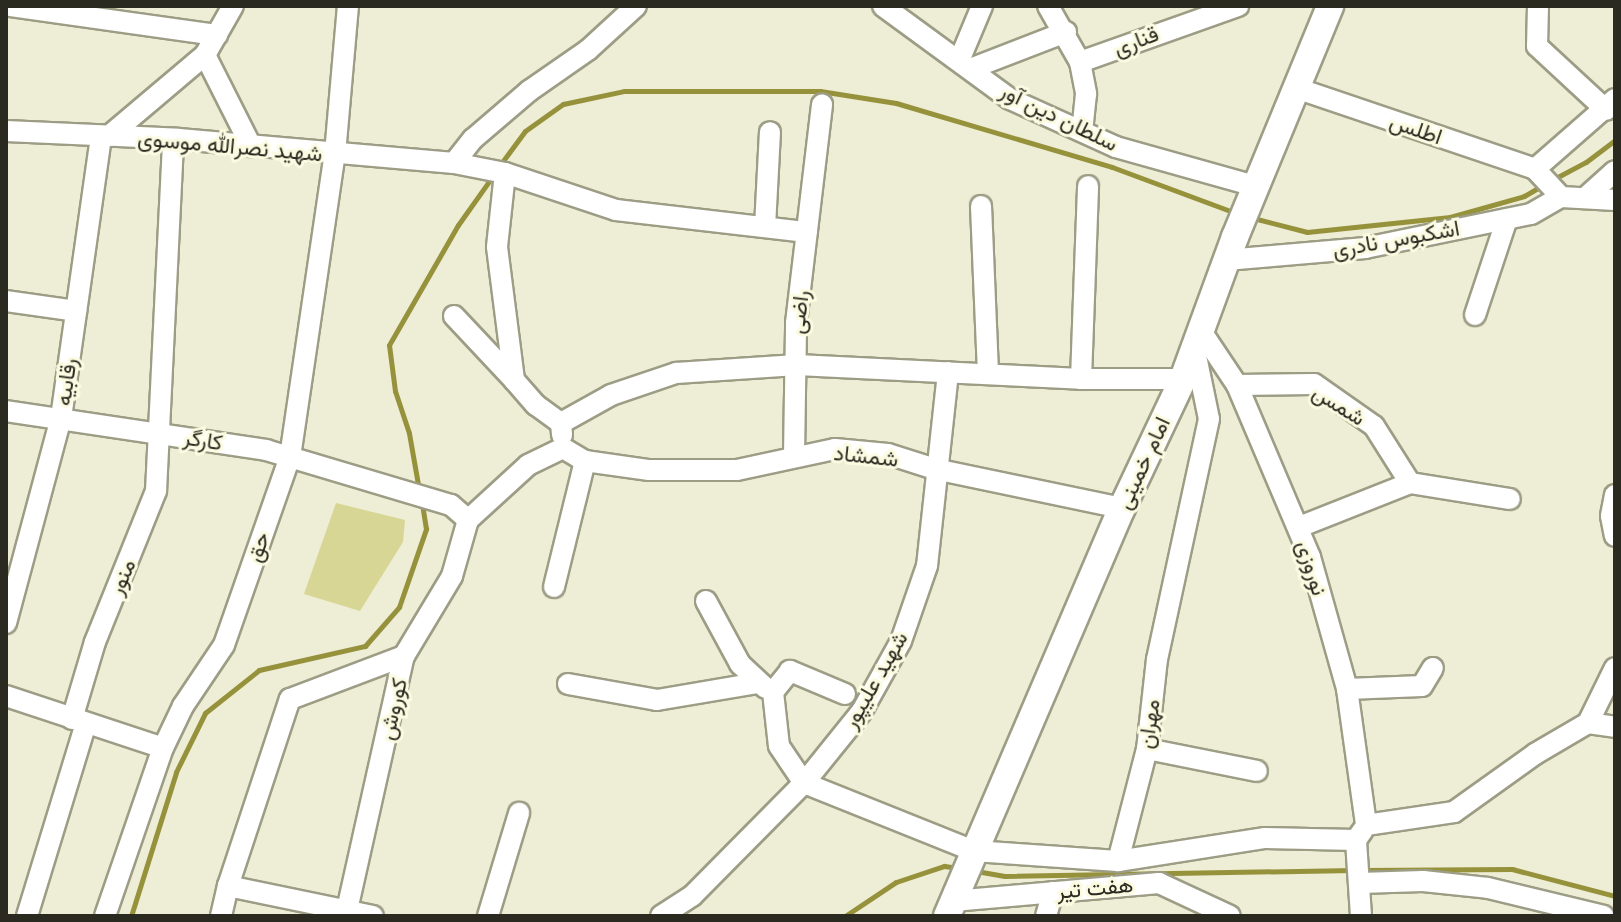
<!DOCTYPE html>
<html>
<head>
<meta charset="utf-8">
<style>
  body { margin:0 }
  #map { position:relative; width:1621px; height:922px; overflow:hidden; background:#eeedd5; font-family:"DM Sans",Vazirmatn,sans-serif }
  div>[style] { position:absolute }
  [style*='--x'] { left:calc(var(--x)*1px); top:calc(var(--y)*1px); width:calc(var(--w)*1px); rotate:calc(var(--a)*1deg) }
  .green>* { inset:0; background:#d8d694 }
  .stream>* { height:5px; margin:-2.5px; padding:0 2.5px; transform-origin:2.5px; border-radius:2.5px; background:#96923c }
  .roads { filter:drop-shadow(2px 0 #9d9d86) drop-shadow(-2px 0 #9d9d86) drop-shadow(0 2px #9d9d86) drop-shadow(0 -2px #9d9d86) }
  .minor>* { height:20px; margin:-10px; padding:0 10px; transform-origin:10px; border-radius:10px; background:#fff }
  .major>* { height:26px; margin:-13px; padding:0 13px; transform-origin:13px; border-radius:13px; background:#fff }
  span { translate:-50% -50%; white-space:nowrap; text-align:center; line-height:1.15; -webkit-text-stroke:6px #fbfbe2; paint-order:stroke }
  .street-label { font-size:22px; color:#2a2a21 }
  .frame { position:absolute; inset:0; border:8px solid #2a2a21; pointer-events:none }
</style>
</head>
<body>
<div id="map">
  <div class="green">
    <i style="clip-path:polygon(336px 503px,405px 520px,403px 542px,360px 611px,304px 594px)"></i>
  </div>
  <div class="stream">
    <i style="--x:500;--y:165;--w:42;--a:-53.7"></i>
    <i style="--x:525;--y:131;--w:47;--a:-35.4"></i>
    <i style="--x:563;--y:104;--w:62;--a:-12"></i>
    <i style="--x:624;--y:91;--w:196;--a:0"></i>
    <i style="--x:820;--y:91;--w:77;--a:9"></i>
    <i style="--x:896;--y:103;--w:225;--a:16.5"></i>
    <i style="--x:1112;--y:167;--w:132;--a:20.4"></i>
    <i style="--x:1552;--y:180;--w:38;--a:-28"></i>
    <i style="--x:1586;--y:162;--w:36;--a:-37"></i>
    <i style="--x:1253;--y:218;--w:56;--a:14.5"></i>
    <i style="--x:1307;--y:232;--w:144;--a:-6"></i>
    <i style="--x:1450;--y:217;--w:77;--a:-15.8"></i>
    <i style="--x:1524;--y:196;--w:22;--a:-30"></i>
    <i style="--x:419;--y:490;--w:58;--a:-100"></i>
    <i style="--x:409;--y:433;--w:44;--a:-108.4"></i>
    <i style="--x:395;--y:391;--w:46;--a:-97.4"></i>
    <i style="--x:389;--y:345;--w:138;--a:-60.1"></i>
    <i style="--x:458;--y:225;--w:59;--a:-54.7"></i>
    <i style="--x:1364;--y:870;--w:148;--a:-0.4"></i>
    <i style="--x:1512;--y:869;--w:106;--a:14.7"></i>
    <i style="--x:976;--y:871;--w:29;--a:10"></i>
    <i style="--x:1005;--y:876;--w:349;--a:-1"></i>
    <i style="--x:131;--y:916;--w:151;--a:-72.6"></i>
    <i style="--x:176;--y:772;--w:66;--a:-63.8"></i>
    <i style="--x:205;--y:713;--w:69;--a:-38.5"></i>
    <i style="--x:259;--y:670;--w:109;--a:-12.8"></i>
    <i style="--x:365;--y:646;--w:52;--a:-48.9"></i>
    <i style="--x:399;--y:607;--w:83;--a:-70.9"></i>
    <i style="--x:426;--y:529;--w:26;--a:-99"></i>
    <i style="--x:845;--y:916;--w:61;--a:-33.7"></i>
    <i style="--x:896;--y:882;--w:51;--a:-18.4"></i>
    <i style="--x:944;--y:866;--w:15;--a:8"></i>
  </div>
  <div class="roads">
    <div class="minor">
      <i style="--x:10;--y:6;--w:209;--a:8"></i>
      <i style="--x:883;--y:6;--w:157;--a:36.2"></i>
      <i style="--x:1010;--y:99;--w:116;--a:24.4"></i>
      <i style="--x:1116;--y:147;--w:144;--a:15.7"></i>
      <i style="--x:1048;--y:6;--w:64;--a:60.3"></i>
      <i style="--x:1080;--y:62;--w:33;--a:79"></i>
      <i style="--x:1086;--y:94;--w:37;--a:96"></i>
      <i style="--x:1538;--y:6;--w:40;--a:91.4"></i>
      <i style="--x:1537;--y:46;--w:94;--a:42.8"></i>
      <i style="--x:205;--y:55;--w:102;--a:63.2"></i>
      <i style="--x:959;--y:61;--w:60;--a:-67.3"></i>
      <i style="--x:1080;--y:62;--w:168;--a:-19.5"></i>
      <i style="--x:970;--y:69;--w:103;--a:-21.1"></i>
      <i style="--x:1296;--y:88;--w:252;--a:18.7"></i>
      <i style="--x:1535;--y:169;--w:38;--a:47"></i>
      <i style="--x:1561;--y:197;--w:54;--a:3.2"></i>
      <i style="--x:6;--y:131;--w:173;--a:2.6"></i>
      <i style="--x:179;--y:139;--w:276;--a:5"></i>
      <i style="--x:454;--y:163;--w:52;--a:11.1"></i>
      <i style="--x:505;--y:173;--w:117;--a:18.4"></i>
      <i style="--x:616;--y:210;--w:192;--a:6.6"></i>
      <i style="--x:109;--y:136;--w:126;--a:-40.2"></i>
      <i style="--x:205;--y:55;--w:56;--a:-60.3"></i>
      <i style="--x:454;--y:163;--w:31;--a:-52"></i>
      <i style="--x:473;--y:139;--w:74;--a:-40.6"></i>
      <i style="--x:529;--y:91;--w:72;--a:-34.8"></i>
      <i style="--x:588;--y:50;--w:65;--a:-42.5"></i>
      <i style="--x:1535;--y:169;--w:106;--a:-41.2"></i>
      <i style="--x:505;--y:173;--w:74;--a:96.2"></i>
      <i style="--x:497;--y:247;--w:134;--a:82.7"></i>
      <i style="--x:514;--y:380;--w:33;--a:49"></i>
      <i style="--x:536;--y:405;--w:31;--a:36"></i>
      <i style="--x:561;--y:423;--w:12;--a:85"></i>
      <i style="--x:1585;--y:198;--w:40;--a:-42"></i>
      <i style="--x:981;--y:206;--w:167;--a:87.6"></i>
      <i style="--x:765;--y:227;--w:95;--a:-87"></i>
      <i style="--x:1226;--y:260;--w:140;--a:-4.9"></i>
      <i style="--x:1365;--y:248;--w:169;--a:-11.6"></i>
      <i style="--x:1531;--y:214;--w:34;--a:-30"></i>
      <i style="--x:6;--y:301;--w:71;--a:8.1"></i>
      <i style="--x:1475;--y:315;--w:101;--a:-71.6"></i>
      <i style="--x:454;--y:316;--w:88;--a:46.8"></i>
      <i style="--x:1201;--y:331;--w:65;--a:56.3"></i>
      <i style="--x:1237;--y:385;--w:187;--a:67"></i>
      <i style="--x:1310;--y:557;--w:137;--a:74.3"></i>
      <i style="--x:1347;--y:689;--w:137;--a:82"></i>
      <i style="--x:1195;--y:351;--w:69;--a:78.4"></i>
      <i style="--x:1209;--y:419;--w:246;--a:102.2"></i>
      <i style="--x:1157;--y:659;--w:91;--a:96.3"></i>
      <i style="--x:1147;--y:749;--w:116;--a:104.5"></i>
      <i style="--x:1118;--y:861;--w:149;--a:-8.9"></i>
      <i style="--x:1265;--y:838;--w:91;--a:1.3"></i>
      <i style="--x:1081;--y:379;--w:193;--a:-87.9"></i>
      <i style="--x:1237;--y:385;--w:77;--a:-0.7"></i>
      <i style="--x:1314;--y:384;--w:73;--a:35"></i>
      <i style="--x:1374;--y:426;--w:67;--a:57.7"></i>
      <i style="--x:6;--y:411;--w:263;--a:8.5"></i>
      <i style="--x:266;--y:450;--w:193;--a:16.6"></i>
      <i style="--x:451;--y:505;--w:23;--a:41"></i>
      <i style="--x:561;--y:423;--w:57;--a:-29.2"></i>
      <i style="--x:611;--y:395;--w:69;--a:-18.7"></i>
      <i style="--x:676;--y:373;--w:121;--a:-3.8"></i>
      <i style="--x:797;--y:365;--w:284;--a:2.8"></i>
      <i style="--x:1081;--y:379;--w:102;--a:0"></i>
      <i style="--x:563;--y:448;--w:26;--a:31"></i>
      <i style="--x:585;--y:461;--w:65;--a:8"></i>
      <i style="--x:649;--y:470;--w:88;--a:0"></i>
      <i style="--x:737;--y:470;--w:100;--a:-12.1"></i>
      <i style="--x:835;--y:449;--w:53;--a:5.4"></i>
      <i style="--x:888;--y:454;--w:49;--a:17.7"></i>
      <i style="--x:935;--y:469;--w:191;--a:11.8"></i>
      <i style="--x:794;--y:456;--w:133;--a:-89.1"></i>
      <i style="--x:796;--y:323;--w:220;--a:-83.2"></i>
      <i style="--x:1615;--y:495;--w:21;--a:101"></i>
      <i style="--x:1611;--y:516;--w:20;--a:79"></i>
      <i style="--x:468;--y:520;--w:81;--a:-42.5"></i>
      <i style="--x:528;--y:465;--w:39;--a:-26"></i>
      <i style="--x:1299;--y:527;--w:119;--a:-21.6"></i>
      <i style="--x:1410;--y:483;--w:101;--a:9.1"></i>
      <i style="--x:554;--y:587;--w:130;--a:-76.2"></i>
      <i style="--x:706;--y:601;--w:72;--a:61.6"></i>
      <i style="--x:740;--y:664;--w:35;--a:43"></i>
      <i style="--x:6;--y:623;--w:212;--a:-75"></i>
      <i style="--x:61;--y:418;--w:285;--a:-81.9"></i>
      <i style="--x:568;--y:684;--w:90;--a:10.2"></i>
      <i style="--x:657;--y:700;--w:101;--a:-9.6"></i>
      <i style="--x:1347;--y:689;--w:75;--a:-2.3"></i>
      <i style="--x:1422;--y:686;--w:21;--a:-59"></i>
      <i style="--x:845;--y:694;--w:60;--a:-157.3"></i>
      <i style="--x:790;--y:671;--w:27;--a:129"></i>
      <i style="--x:773;--y:692;--w:54;--a:83.7"></i>
      <i style="--x:779;--y:746;--w:45;--a:56"></i>
      <i style="--x:804;--y:783;--w:183;--a:21.8"></i>
      <i style="--x:974;--y:851;--w:144;--a:4"></i>
      <i style="--x:6;--y:696;--w:165;--a:18.3"></i>
      <i style="--x:72;--y:719;--w:80;--a:-73.4"></i>
      <i style="--x:95;--y:642;--w:163;--a:-68"></i>
      <i style="--x:156;--y:491;--w:352;--a:-87.2"></i>
      <i style="--x:1588;--y:723;--w:27;--a:8"></i>
      <i style="--x:1147;--y:749;--w:112;--a:11.3"></i>
      <i style="--x:1366;--y:825;--w:89;--a:-8.4"></i>
      <i style="--x:1454;--y:812;--w:100;--a:-35.6"></i>
      <i style="--x:1535;--y:754;--w:61;--a:-30.3"></i>
      <i style="--x:1588;--y:723;--w:61;--a:-63.9"></i>
      <i style="--x:1360;--y:883;--w:63;--a:-1.8"></i>
      <i style="--x:1423;--y:881;--w:65;--a:6.1"></i>
      <i style="--x:1488;--y:888;--w:119;--a:13.6"></i>
      <i style="--x:228;--y:886;--w:148;--a:11.7"></i>
      <i style="--x:953;--y:901;--w:207;--a:-5"></i>
      <i style="--x:1159;--y:883;--w:78;--a:24.9"></i>
      <i style="--x:347;--y:910;--w:260;--a:-77.4"></i>
      <i style="--x:404;--y:656;--w:93;--a:-59"></i>
      <i style="--x:452;--y:576;--w:58;--a:-74.1"></i>
      <i style="--x:27;--y:916;--w:202;--a:-73"></i>
      <i style="--x:105;--y:916;--w:178;--a:-71"></i>
      <i style="--x:163;--y:748;--w:47;--a:-64.5"></i>
      <i style="--x:183;--y:706;--w:73;--a:-56.1"></i>
      <i style="--x:224;--y:645;--w:199;--a:-70.7"></i>
      <i style="--x:290;--y:457;--w:306;--a:-81.6"></i>
      <i style="--x:335;--y:154;--w:149;--a:-85"></i>
      <i style="--x:221;--y:916;--w:31;--a:-77"></i>
      <i style="--x:228;--y:886;--w:197;--a:-71.7"></i>
      <i style="--x:290;--y:699;--w:122;--a:-20.7"></i>
      <i style="--x:488;--y:916;--w:108;--a:-73.2"></i>
      <i style="--x:661;--y:916;--w:37;--a:-33"></i>
      <i style="--x:692;--y:896;--w:159;--a:-45.3"></i>
      <i style="--x:804;--y:783;--w:92;--a:-51.1"></i>
      <i style="--x:862;--y:711;--w:80;--a:-60.9"></i>
      <i style="--x:901;--y:641;--w:79;--a:-70.9"></i>
      <i style="--x:927;--y:566;--w:195;--a:-83.8"></i>
      <i style="--x:1046;--y:916;--w:25;--a:-74"></i>
      <i style="--x:1361;--y:916;--w:76;--a:-93.8"></i>
      <i style="--x:1356;--y:840;--w:12;--a:-55"></i>
    </div>
    <div class="major">
      <i style="--x:947;--y:916;--w:444;--a:-66.8"></i>
      <i style="--x:1122;--y:508;--w:143;--a:-64.7"></i>
      <i style="--x:1183;--y:379;--w:151;--a:-69.9"></i>
      <i style="--x:1235;--y:237;--w:250;--a:-67.6"></i>
    </div>
  </div>
  <div class="street-label">
    <span style="left:1136px;top:41px;rotate:-21deg">قناری</span>
    <span style="left:1059px;top:117px;rotate:26deg">سلطان دین آور</span>
    <span style="left:1416px;top:129px;rotate:19deg">اطلس</span>
    <span style="left:230px;top:146px;rotate:5deg">شهید نصرالله موسوی</span>
    <span style="left:1396px;top:239px;rotate:-10deg">اشکبوس نادری</span>
    <span style="left:799px;top:312px;rotate:-83deg">راضی</span>
    <span style="left:66px;top:382px;rotate:-82deg">رقابیه</span>
    <span style="left:1339px;top:405px;rotate:32deg">شمس</span>
    <span style="left:203px;top:440px;rotate:9deg">کارگر</span>
    <span style="left:866px;top:456px;rotate:6deg">شمشاد</span>
    <span style="left:1143px;top:463px;rotate:-65deg">امام خمینی</span>
    <span style="left:258px;top:547px;rotate:-71deg">حق</span>
    <span style="left:1312px;top:568px;rotate:73deg">نوروزی</span>
    <span style="left:122px;top:577px;rotate:-66deg">منور</span>
    <span style="left:875px;top:680px;rotate:-60deg">شهید علیپور</span>
    <span style="left:393px;top:709px;rotate:-77deg">کوروش</span>
    <span style="left:1149px;top:724px;rotate:-82deg">مهران</span>
    <span style="left:1095px;top:888px;rotate:-5deg">هفت تیر</span>
  </div>
  <div class="frame"></div>
</div>
</body>
</html>
